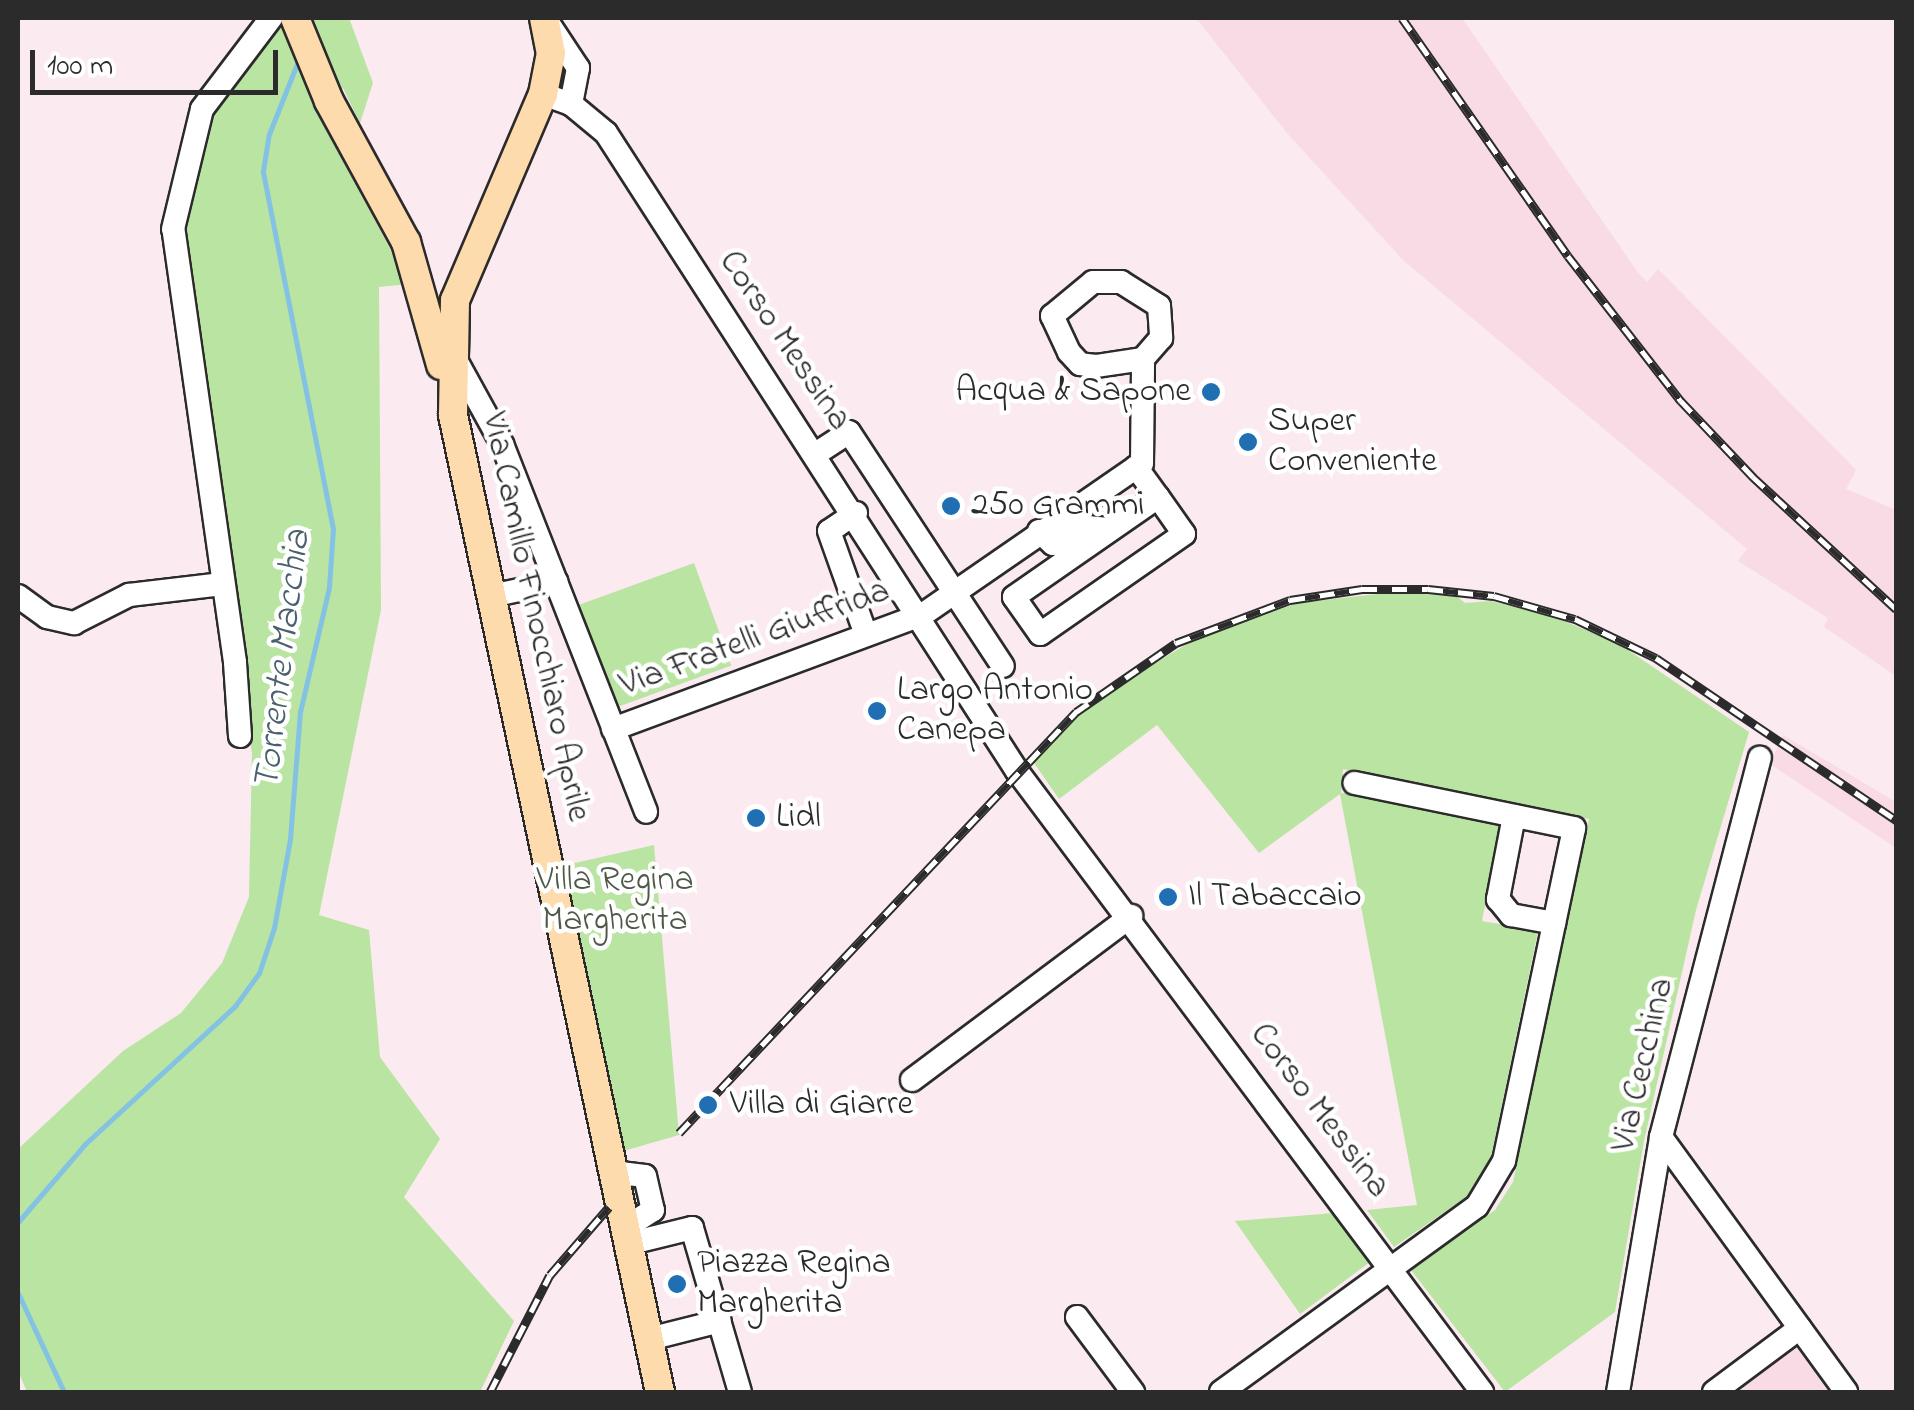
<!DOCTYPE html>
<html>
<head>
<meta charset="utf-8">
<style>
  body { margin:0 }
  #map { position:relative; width:1914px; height:1410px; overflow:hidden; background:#fbeaef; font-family:"Indie Flower",sans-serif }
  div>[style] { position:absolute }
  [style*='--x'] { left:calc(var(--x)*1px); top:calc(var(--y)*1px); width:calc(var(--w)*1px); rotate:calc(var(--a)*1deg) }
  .built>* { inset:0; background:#f8dbe4 }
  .green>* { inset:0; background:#b9e4a1; transform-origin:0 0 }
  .stream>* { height:5px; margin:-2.5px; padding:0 2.5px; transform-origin:2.5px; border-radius:2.5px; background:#84c2e4 }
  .roads { filter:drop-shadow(2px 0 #2b2b2b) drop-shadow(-2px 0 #2b2b2b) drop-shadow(0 2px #2b2b2b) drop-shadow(0 -2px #2b2b2b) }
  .minor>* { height:22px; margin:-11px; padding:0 11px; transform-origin:11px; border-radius:11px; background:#fff }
  .major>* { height:28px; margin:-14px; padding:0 14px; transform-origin:14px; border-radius:14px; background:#fedbac }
  .rail>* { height:9px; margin-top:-4.5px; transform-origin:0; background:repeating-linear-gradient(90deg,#fff 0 15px,#2b2b2b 0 30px); box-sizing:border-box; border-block:2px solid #2b2b2b }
  .dots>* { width:28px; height:28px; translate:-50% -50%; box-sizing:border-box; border:5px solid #fff; border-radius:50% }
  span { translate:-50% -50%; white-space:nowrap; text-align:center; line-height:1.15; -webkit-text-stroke:9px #fff; paint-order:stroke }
  .street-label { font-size:35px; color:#2b2b2b }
  .poi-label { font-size:35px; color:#2b2b2b }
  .right { translate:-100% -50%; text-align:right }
  .left { translate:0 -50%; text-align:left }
  .park-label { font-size:35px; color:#4e5948 }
  .water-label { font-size:38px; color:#4a606c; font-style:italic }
  .frame { position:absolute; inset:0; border:20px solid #2b2b2b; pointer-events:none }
  .scale { position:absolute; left:30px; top:50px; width:248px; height:45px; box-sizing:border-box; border:5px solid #2b2b2b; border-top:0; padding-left:12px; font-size:30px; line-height:35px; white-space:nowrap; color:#2b2b2b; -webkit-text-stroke:8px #fff; paint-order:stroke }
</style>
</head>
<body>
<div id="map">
  <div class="built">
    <i style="clip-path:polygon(1196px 18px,1462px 18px,1639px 274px,1647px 282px,1658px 269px,1856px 470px,1846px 489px,1896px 510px,1896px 676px,1824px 627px,1828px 618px,1738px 561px,1747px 549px,1403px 260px,1287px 133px)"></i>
    <i style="clip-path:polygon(1783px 735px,1896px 802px,1896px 848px,1770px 764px)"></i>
    <i style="clip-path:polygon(1796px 1347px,1829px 1392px,1733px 1392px)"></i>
  </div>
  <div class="green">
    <i style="clip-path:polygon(279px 18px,349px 18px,373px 83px,360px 123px,343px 88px,316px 111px,409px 284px,379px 287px,381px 610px,319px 915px,369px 930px,380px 1057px,440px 1139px,404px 1197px,514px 1321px,480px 1392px,27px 1392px,18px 1371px,18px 1149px,123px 1051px,181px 1013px,222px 963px,249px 897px,252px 753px,178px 230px,211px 103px)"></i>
    <i style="left:694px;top:563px;width:109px;height:122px;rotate:70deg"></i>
    <i style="clip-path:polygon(1386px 593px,1455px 595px,1465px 603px,1491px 601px,1557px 618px,1619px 644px,1749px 732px,1696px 910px,1644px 1141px,1615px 1312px,1505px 1392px,1411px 1270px,1495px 1210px,1513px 1182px,1589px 819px,1343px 769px,1341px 793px,1500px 826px,1482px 921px,1538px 931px,1489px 1167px,1472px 1193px,1394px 1247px,1367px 1210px,1417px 1205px,1340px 794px,1259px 853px,1157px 725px,1059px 799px,1032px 760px,1097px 697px,1206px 633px,1298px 603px)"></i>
    <i style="clip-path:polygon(654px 845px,679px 1135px,620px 1152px,562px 866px)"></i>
    <i style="clip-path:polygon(1334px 1213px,1370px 1262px,1300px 1314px,1235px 1221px)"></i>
  </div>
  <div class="stream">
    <i style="--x:18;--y:1222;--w:103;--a:-49.3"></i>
    <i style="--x:85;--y:1144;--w:204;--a:-42.6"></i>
    <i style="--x:235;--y:1006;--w:41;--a:-54"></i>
    <i style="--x:259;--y:973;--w:47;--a:-71.6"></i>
    <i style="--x:274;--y:928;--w:90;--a:-79.8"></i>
    <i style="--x:290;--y:839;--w:127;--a:-85.5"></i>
    <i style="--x:300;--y:712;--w:128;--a:-76.9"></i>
    <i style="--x:329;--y:587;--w:58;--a:-86.1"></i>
    <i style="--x:333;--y:529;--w:365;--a:-101.1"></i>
    <i style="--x:263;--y:171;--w:37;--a:-81"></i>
    <i style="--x:269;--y:134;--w:84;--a:-68.3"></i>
    <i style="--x:18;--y:1293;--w:109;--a:65.1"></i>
  </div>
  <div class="roads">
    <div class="minor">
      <i style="--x:545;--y:18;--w:60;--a:56.6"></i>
      <i style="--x:578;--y:68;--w:37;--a:101"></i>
      <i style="--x:543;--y:94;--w:30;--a:20"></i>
      <i style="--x:571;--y:104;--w:45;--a:39.6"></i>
      <i style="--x:606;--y:133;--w:759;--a:57.21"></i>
      <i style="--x:1017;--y:771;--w:776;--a:53.17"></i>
      <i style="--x:1093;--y:282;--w:28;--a:0"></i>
      <i style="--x:1121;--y:282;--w:45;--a:32.3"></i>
      <i style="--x:1159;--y:306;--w:32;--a:86"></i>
      <i style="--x:1161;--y:338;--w:28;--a:131"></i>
      <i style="--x:1143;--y:359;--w:48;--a:171.5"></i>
      <i style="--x:1096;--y:366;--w:16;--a:-173"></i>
      <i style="--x:1080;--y:364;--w:16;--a:-133"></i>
      <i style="--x:1069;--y:352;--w:40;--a:-115"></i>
      <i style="--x:1052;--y:316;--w:53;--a:-39.7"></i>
      <i style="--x:452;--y:353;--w:104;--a:61.2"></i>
      <i style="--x:502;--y:444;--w:395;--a:68.6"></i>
      <i style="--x:817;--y:453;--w:38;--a:-33"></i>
      <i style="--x:849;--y:432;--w:280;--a:56.7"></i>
      <i style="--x:1136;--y:467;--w:37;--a:54"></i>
      <i style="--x:1158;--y:497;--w:45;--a:54.9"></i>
      <i style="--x:1184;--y:534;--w:175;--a:145.2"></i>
      <i style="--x:1040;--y:634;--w:45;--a:-125.1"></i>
      <i style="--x:1014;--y:597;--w:175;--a:-34.8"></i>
      <i style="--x:856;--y:513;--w:32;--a:146"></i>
      <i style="--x:829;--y:531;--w:110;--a:70.4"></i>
      <i style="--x:1039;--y:531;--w:19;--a:43"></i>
      <i style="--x:1053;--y:544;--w:38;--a:-27"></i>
      <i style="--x:1087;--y:527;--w:24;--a:5"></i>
      <i style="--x:18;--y:596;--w:36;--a:36"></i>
      <i style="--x:47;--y:617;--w:28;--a:13"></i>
      <i style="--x:74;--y:623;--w:62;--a:-27"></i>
      <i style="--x:129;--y:595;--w:94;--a:-6.7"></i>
      <i style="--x:491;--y:596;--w:67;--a:-12"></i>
      <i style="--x:613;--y:729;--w:329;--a:-20.3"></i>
      <i style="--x:922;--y:615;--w:267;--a:-34.6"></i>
      <i style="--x:1142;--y:463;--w:104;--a:-89.4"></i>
      <i style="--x:240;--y:736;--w:74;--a:-93.9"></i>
      <i style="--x:235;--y:662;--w:437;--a:-98.1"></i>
      <i style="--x:173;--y:229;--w:123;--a:-76.4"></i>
      <i style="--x:202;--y:109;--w:114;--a:-52.8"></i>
      <i style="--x:1514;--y:816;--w:85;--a:100.9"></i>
      <i style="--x:1498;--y:899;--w:21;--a:51"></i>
      <i style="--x:1511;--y:915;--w:44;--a:10.5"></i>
      <i style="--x:912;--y:1080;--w:274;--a:-36.8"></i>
      <i style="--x:1661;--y:1137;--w:315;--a:54"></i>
      <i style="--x:612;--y:1172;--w:33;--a:7"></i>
      <i style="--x:645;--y:1176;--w:35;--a:77"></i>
      <i style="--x:653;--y:1210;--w:35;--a:147"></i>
      <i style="--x:627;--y:1244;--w:67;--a:-13.8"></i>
      <i style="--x:692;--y:1228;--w:171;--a:73.7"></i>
      <i style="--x:1077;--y:1317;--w:94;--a:53.3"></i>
      <i style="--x:649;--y:1339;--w:73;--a:-14.2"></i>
      <i style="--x:1221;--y:1392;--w:316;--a:-36"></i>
      <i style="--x:1477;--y:1206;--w:52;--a:-59"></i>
      <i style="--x:1504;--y:1161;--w:340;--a:-78.1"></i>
      <i style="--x:1574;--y:828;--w:224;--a:-168.4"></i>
      <i style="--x:1618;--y:1392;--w:259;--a:-80.4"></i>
      <i style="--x:1661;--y:1137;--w:392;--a:-75.4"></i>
      <i style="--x:1714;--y:1392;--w:107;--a:-36.7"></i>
    </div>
    <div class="major">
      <i style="--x:295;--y:18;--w:90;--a:67.7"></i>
      <i style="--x:329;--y:101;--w:161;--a:61.4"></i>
      <i style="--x:406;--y:242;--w:128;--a:74.1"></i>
      <i style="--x:544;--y:18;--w:36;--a:79"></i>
      <i style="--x:551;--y:53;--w:42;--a:101"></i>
      <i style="--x:543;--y:94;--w:224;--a:113.1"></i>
      <i style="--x:455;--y:300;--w:115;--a:91"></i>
      <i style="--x:453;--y:415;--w:999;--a:78.04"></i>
    </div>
  </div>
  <div class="rail">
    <i style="--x:1402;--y:18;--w:290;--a:55.1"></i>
    <i style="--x:1568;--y:256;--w:184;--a:52.1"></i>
    <i style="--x:1681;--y:401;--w:105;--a:46.5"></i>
    <i style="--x:1753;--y:477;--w:195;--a:42.7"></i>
    <i style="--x:679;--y:1133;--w:579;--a:-46.68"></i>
    <i style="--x:1076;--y:712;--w:121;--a:-34.6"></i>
    <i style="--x:1176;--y:643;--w:122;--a:-20.7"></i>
    <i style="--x:1290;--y:600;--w:73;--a:-8.7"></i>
    <i style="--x:1362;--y:589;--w:66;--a:0"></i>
    <i style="--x:1428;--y:589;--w:66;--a:6.1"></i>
    <i style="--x:1494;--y:596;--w:84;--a:15.9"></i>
    <i style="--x:1575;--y:619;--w:90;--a:25.7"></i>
    <i style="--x:1656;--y:658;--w:290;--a:34"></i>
    <i style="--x:490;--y:1392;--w:131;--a:-62.9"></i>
    <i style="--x:550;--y:1275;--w:90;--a:-49.1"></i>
  </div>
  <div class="dots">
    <i style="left:1211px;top:392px;background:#1f6fb2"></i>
    <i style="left:1248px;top:442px;background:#1f6fb2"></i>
    <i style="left:951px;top:506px;background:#1f6fb2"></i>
    <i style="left:877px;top:711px;background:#1f6fb2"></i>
    <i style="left:756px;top:818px;background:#1f6fb2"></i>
    <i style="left:1168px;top:897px;background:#1f6fb2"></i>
    <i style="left:708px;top:1105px;background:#1f6fb2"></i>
    <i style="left:677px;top:1284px;background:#1f6fb2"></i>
  </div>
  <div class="street-label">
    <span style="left:784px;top:341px;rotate:56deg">Corso Messina</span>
    <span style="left:535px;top:617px;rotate:78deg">Via Camillo Finocchiaro Aprile</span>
    <span style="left:755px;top:639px;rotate:-20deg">Via Fratelli Giuffrida</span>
    <span style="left:1644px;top:1065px;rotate:-77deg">Via Cecchina</span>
    <span style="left:1319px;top:1111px;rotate:53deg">Corso Messina</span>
  </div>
  <div class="poi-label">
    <span class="right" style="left:1191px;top:392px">Acqua &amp; Sapone</span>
    <span class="left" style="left:1268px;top:442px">Super<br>Conveniente</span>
    <span class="left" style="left:971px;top:506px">250 Grammi</span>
    <span class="left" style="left:897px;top:711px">Largo Antonio<br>Canepa</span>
    <span class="left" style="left:776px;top:818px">Lidl</span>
    <span class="left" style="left:1188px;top:897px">Il Tabaccaio</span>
    <span class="left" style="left:730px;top:1105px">Villa di Giarre</span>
    <span class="left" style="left:697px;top:1284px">Piazza Regina<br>Margherita</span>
  </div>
  <div class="park-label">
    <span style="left:615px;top:901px">Villa Regina<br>Margherita</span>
  </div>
  <div class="water-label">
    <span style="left:284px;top:660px;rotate:-83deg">Torrente Macchia</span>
  </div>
  <div class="frame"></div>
  <div class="scale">100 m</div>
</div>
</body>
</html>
